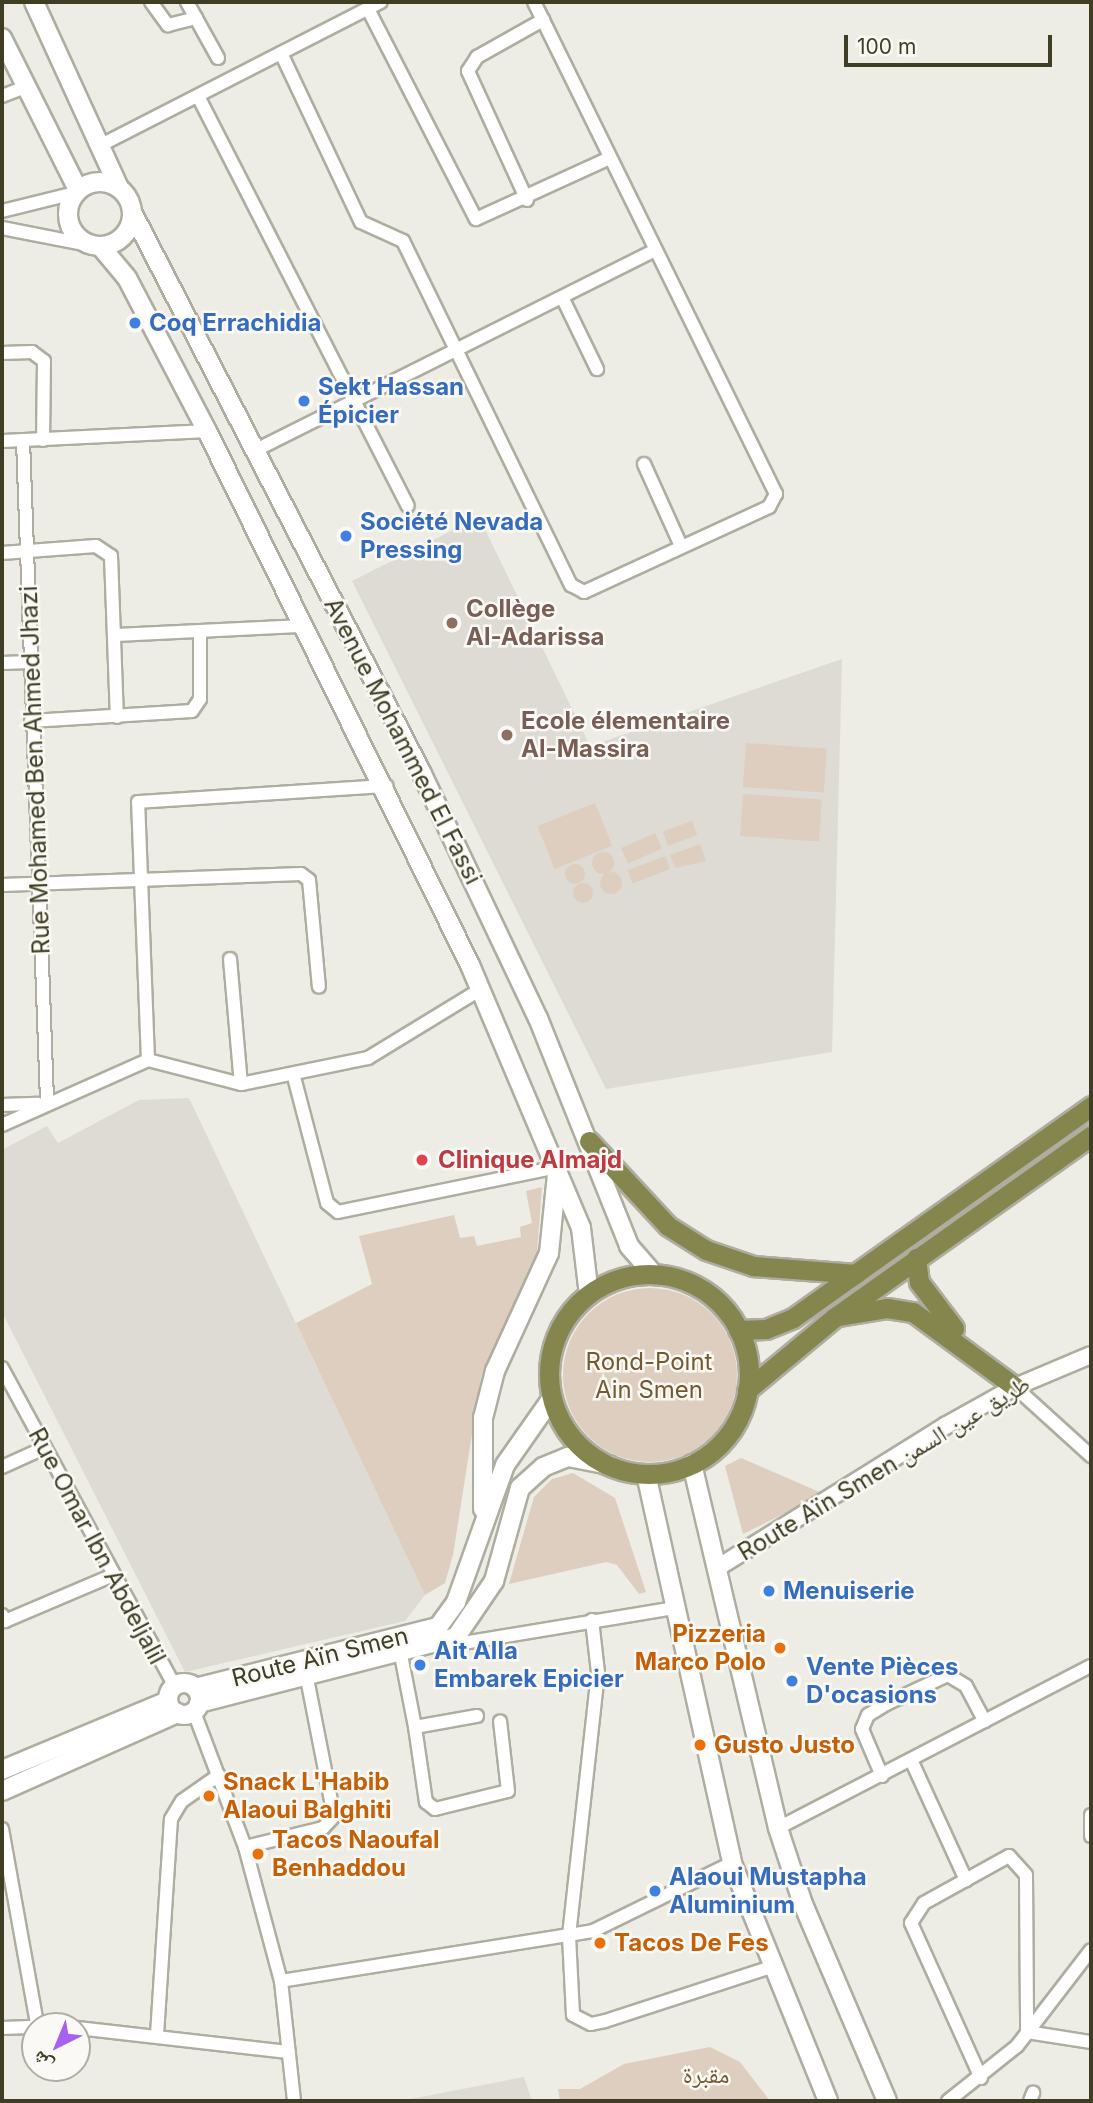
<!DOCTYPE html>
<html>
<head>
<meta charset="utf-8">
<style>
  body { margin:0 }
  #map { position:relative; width:1093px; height:2103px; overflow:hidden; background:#edece5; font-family:Inter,"Noto Naskh Arabic",sans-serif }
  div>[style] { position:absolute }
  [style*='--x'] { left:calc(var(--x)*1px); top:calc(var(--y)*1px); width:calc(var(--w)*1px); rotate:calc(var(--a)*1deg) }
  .built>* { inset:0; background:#dddbd3 }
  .green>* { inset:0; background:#decebf; transform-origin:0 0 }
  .round { border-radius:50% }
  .roads { filter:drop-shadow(2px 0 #aeada0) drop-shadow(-2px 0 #aeada0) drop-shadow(0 2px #aeada0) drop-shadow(0 -2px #aeada0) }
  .minor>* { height:12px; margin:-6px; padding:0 6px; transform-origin:6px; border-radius:6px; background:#fff }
  .tertiary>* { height:16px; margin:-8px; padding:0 8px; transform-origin:8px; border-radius:8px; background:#fff }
  .secondary>* { height:18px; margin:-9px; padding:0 9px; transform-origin:9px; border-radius:9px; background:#fff }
  .secondary>.ring { margin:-9px; padding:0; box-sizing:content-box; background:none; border:18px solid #fff; border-radius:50% }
  .trunk>* { height:19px; margin:-9.5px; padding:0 9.5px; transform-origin:9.5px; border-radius:9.5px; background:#85854e }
  .trunk>.ring { margin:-9.5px; padding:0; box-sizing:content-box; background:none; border:19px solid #85854e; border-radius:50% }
  .dots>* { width:19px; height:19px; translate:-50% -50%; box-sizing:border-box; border:4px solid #faf9f5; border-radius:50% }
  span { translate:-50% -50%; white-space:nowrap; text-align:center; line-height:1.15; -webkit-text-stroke:5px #faf9f5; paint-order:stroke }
  .shop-label { font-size:24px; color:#366cbe; font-weight:700 }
  .left { translate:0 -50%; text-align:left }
  .education-label { font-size:24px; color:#785e54; font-weight:700 }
  .street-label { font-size:24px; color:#3f3e24 }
  .health-label { font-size:24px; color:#be3a42; font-weight:700 }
  .park-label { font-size:24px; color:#755a30 }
  .food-label { font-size:24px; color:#c56008; font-weight:700 }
  .right { translate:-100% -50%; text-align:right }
  .frame { position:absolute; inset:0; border:4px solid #3f3e24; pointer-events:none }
  .north { position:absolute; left:21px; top:2012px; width:70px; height:70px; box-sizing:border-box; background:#faf9f5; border:2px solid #afaea1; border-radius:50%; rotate:223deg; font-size:19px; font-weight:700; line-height:28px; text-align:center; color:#3f3e24 }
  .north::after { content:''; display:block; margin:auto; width:24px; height:32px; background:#a563ed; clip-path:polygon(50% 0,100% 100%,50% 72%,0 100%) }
  .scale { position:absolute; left:844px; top:35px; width:208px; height:32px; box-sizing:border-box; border:4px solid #3f3e24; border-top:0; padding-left:9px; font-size:21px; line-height:24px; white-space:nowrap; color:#3f3e24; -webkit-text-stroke:5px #faf9f5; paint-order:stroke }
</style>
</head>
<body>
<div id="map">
  <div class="built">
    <i style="clip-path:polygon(479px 517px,590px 746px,842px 659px,832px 1052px,606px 1089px,352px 581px)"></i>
    <i style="clip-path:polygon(189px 1098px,425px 1595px,405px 1621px,185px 1672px,2px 1312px,2px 1150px,47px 1126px,58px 1143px,139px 1100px)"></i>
    <i style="clip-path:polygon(524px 2077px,532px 2101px,401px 2101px)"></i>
  </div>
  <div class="green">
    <i style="left:746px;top:743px;width:81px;height:44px;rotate:4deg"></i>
    <i style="left:743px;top:794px;width:79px;height:42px;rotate:4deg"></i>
    <i style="left:595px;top:803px;width:46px;height:62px;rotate:68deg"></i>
    <i style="left:692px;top:821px;width:15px;height:31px;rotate:70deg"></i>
    <i style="left:655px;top:833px;width:17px;height:37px;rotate:66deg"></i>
    <i style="clip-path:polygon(700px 844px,706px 861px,675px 868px,670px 855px)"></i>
    <i class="round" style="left:592px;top:852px;width:22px;height:22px"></i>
    <i style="left:665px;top:856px;width:14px;height:40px;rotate:69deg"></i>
    <i class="round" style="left:565px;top:864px;width:20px;height:20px"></i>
    <i class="round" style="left:600px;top:872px;width:22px;height:22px"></i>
    <i class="round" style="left:573px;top:883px;width:20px;height:20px"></i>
    <i style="clip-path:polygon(542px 1187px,537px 1253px,481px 1377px,453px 1555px,445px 1583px,425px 1595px,296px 1323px,372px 1284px,359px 1236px,454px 1215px,460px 1238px,474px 1236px,477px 1246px,521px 1237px,520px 1227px,532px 1223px,526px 1191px)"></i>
    <i class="round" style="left:563px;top:1288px;width:174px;height:174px"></i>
    <i style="clip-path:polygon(741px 1458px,824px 1494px,743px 1534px,725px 1466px)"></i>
    <i style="clip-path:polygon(573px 1473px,615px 1498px,646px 1592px,639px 1594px,617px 1565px,606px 1562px,509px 1584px,534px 1497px,552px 1479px)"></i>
    <i style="clip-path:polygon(710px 2047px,740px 2062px,770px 2101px,560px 2101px,558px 2089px,580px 2089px,624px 2064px)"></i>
  </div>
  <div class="roads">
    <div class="minor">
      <i style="--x:151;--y:2;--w:29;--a:54"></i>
      <i style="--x:168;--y:25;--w:29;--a:-14"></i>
      <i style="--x:187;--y:2;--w:64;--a:61"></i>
      <i style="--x:368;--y:9;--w:236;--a:62.8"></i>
      <i style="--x:476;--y:219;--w:147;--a:-24.5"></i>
      <i style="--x:281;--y:53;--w:187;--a:64.7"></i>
      <i style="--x:361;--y:222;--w:46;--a:24.3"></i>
      <i style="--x:403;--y:241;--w:383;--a:64"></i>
      <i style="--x:571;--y:585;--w:15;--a:28"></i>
      <i style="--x:584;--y:592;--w:204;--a:-24.7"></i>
      <i style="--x:769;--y:507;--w:15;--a:-62"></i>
      <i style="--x:776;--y:494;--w:548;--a:-116.19"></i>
      <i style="--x:2;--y:96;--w:26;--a:-21"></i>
      <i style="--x:199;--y:98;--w:458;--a:62.9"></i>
      <i style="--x:103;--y:144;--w:312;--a:-27.1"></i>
      <i style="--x:527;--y:200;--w:142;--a:-114.6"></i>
      <i style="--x:468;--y:71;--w:17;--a:-57"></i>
      <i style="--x:477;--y:57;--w:76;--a:-29.3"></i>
      <i style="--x:2;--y:211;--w:75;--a:-13.9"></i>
      <i style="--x:2;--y:228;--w:89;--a:11.1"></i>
      <i style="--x:563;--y:299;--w:78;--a:64.1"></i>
      <i style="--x:2;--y:353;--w:30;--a:-2"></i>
      <i style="--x:32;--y:352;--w:15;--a:37"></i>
      <i style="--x:44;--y:361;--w:79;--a:90.7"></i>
      <i style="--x:23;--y:440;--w:660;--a:87.92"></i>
      <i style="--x:2;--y:441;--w:205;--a:-2.8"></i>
      <i style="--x:258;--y:449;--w:444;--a:-26.6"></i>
      <i style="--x:644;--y:464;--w:90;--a:65.7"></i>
      <i style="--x:2;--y:553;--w:94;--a:-4.3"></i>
      <i style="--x:96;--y:546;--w:18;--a:34"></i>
      <i style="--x:111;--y:556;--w:161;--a:87.9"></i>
      <i style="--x:117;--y:635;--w:186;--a:-2.8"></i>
      <i style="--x:2;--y:663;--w:28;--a:-2"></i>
      <i style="--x:31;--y:721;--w:161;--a:-3.6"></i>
      <i style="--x:192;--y:711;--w:14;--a:-56"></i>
      <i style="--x:200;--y:699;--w:68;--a:-90"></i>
      <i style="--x:2;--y:885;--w:299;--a:-2.1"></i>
      <i style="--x:301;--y:874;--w:10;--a:37"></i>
      <i style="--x:309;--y:880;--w:107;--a:84.7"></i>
      <i style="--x:230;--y:959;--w:125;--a:85"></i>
      <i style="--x:148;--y:1060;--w:258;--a:-92.2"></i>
      <i style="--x:138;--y:802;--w:249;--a:-3.7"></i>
      <i style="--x:294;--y:1077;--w:130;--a:75.3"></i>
      <i style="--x:327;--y:1203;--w:14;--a:39"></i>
      <i style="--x:338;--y:1212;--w:225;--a:-11.6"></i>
      <i style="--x:2;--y:1105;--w:36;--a:-2"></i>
      <i style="--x:2;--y:1125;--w:160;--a:-24"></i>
      <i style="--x:148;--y:1060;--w:96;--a:14.5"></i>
      <i style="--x:241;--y:1084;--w:130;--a:-11.6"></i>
      <i style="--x:368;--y:1058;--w:132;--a:-31.4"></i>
      <i style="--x:2;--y:1368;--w:362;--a:61.5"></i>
      <i style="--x:1015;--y:1387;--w:103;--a:42.2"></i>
      <i style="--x:2;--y:1467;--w:46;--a:-24.3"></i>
      <i style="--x:2;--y:1615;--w:7;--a:63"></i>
      <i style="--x:5;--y:1621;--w:115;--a:-23"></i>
      <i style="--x:592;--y:1620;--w:53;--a:83.5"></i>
      <i style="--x:598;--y:1673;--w:265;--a:96.3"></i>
      <i style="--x:569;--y:1936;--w:79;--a:87.1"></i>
      <i style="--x:573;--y:2015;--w:20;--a:27"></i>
      <i style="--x:591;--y:2024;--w:14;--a:-12"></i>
      <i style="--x:605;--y:2021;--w:178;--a:-18"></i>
      <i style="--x:445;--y:1646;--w:232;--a:-9.4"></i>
      <i style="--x:401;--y:1655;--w:73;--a:79"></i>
      <i style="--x:415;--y:1727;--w:63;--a:-10.1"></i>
      <i style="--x:194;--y:1712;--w:144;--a:69.3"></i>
      <i style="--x:245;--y:1847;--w:139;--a:75"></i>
      <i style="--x:281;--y:1981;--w:121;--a:83.8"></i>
      <i style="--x:415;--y:1727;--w:76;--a:81.7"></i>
      <i style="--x:426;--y:1802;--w:11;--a:38"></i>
      <i style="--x:435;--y:1809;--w:75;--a:-13.9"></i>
      <i style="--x:508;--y:1791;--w:70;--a:-96.5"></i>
      <i style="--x:912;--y:1762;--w:130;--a:65.4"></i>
      <i style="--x:882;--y:1776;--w:51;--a:-113.1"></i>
      <i style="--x:862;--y:1729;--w:15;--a:-67"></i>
      <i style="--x:868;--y:1715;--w:21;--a:-31"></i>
      <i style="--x:886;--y:1704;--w:68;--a:-25.1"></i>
      <i style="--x:948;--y:1675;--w:21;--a:31"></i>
      <i style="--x:966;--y:1686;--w:40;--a:62"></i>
      <i style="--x:1091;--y:1815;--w:21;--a:90"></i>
      <i style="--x:778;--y:1828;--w:352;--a:-27.4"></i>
      <i style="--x:2;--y:1829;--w:198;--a:79.8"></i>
      <i style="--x:245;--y:1847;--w:80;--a:-13.7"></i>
      <i style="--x:323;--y:1828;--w:16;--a:-47"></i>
      <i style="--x:334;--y:1816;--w:141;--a:-101.1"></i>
      <i style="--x:281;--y:1981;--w:316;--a:-9.1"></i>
      <i style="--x:593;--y:1931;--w:155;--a:-26.1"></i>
      <i style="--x:2;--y:2028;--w:56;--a:-2"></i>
      <i style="--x:77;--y:2028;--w:213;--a:6.5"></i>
      <i style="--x:157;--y:2035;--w:216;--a:-86.3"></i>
      <i style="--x:171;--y:1819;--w:21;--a:-59"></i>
      <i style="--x:182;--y:1801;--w:45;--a:-35.1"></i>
      <i style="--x:981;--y:2078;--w:170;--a:-114.3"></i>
      <i style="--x:911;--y:1923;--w:24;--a:-57"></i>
      <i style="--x:924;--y:1903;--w:97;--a:-28.9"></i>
      <i style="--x:1009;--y:1856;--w:25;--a:48"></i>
      <i style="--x:1026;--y:1875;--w:157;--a:89.6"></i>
      <i style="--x:1027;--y:2032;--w:65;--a:8.9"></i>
      <i style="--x:948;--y:2101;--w:88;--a:-38.6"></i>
      <i style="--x:1017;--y:2046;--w:121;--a:-52.4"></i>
      <i style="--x:1030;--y:2101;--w:9;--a:-69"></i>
    </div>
    <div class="tertiary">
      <i style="--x:717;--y:1568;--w:269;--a:-31.9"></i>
      <i style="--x:945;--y:1426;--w:80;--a:-29.1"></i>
      <i style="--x:1015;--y:1387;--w:82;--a:-22.8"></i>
    </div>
    <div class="secondary">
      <i style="--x:34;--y:2;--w:205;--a:65.4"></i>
      <i style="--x:2;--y:38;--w:170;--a:63.4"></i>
      <i class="ring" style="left:68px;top:182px;width:46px;height:46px"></i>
      <i style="--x:133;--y:214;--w:630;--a:62.7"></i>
      <i style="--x:422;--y:774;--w:270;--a:64.6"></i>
      <i style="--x:538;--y:1018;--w:245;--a:68.2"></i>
      <i style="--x:629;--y:1246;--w:38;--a:49"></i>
      <i style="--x:101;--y:247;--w:40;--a:50"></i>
      <i style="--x:127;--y:278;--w:173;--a:62.4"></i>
      <i style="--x:207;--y:431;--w:595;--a:63.78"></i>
      <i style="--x:470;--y:965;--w:285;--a:67.1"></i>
      <i style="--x:581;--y:1228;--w:67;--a:83.2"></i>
      <i style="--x:692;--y:1464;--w:374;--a:76.7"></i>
      <i style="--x:778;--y:1828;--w:80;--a:71.8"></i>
      <i style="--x:803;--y:1904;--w:214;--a:66.9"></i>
      <i style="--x:646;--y:1474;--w:398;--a:77.5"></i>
      <i style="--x:732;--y:1863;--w:257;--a:68"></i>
      <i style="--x:483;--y:1509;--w:91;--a:-90"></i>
      <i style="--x:483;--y:1418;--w:49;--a:-75.7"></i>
      <i style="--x:495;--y:1371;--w:130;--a:-65.4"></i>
      <i style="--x:549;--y:1253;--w:79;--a:-84.2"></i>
      <i class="ring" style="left:168px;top:1683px;width:14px;height:14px"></i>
      <i style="--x:195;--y:1688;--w:251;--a:-14.1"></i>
      <i style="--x:438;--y:1627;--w:31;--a:-54"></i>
      <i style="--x:456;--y:1602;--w:145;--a:-70.3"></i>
      <i style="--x:505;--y:1465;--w:82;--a:-55"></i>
      <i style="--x:199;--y:1703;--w:265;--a:-14.4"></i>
      <i style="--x:456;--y:1637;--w:68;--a:-55.8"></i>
      <i style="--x:494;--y:1581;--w:97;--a:-74.4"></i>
      <i style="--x:520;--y:1488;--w:31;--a:-42"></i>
      <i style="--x:543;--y:1467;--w:27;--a:-22"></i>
      <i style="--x:568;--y:1457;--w:42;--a:11"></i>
      <i style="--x:2;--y:1770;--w:180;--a:-22.6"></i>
      <i style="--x:2;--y:1791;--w:192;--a:-24"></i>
    </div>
    <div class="trunk">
      <i style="--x:589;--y:1141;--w:116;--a:47.1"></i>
      <i style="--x:668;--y:1226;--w:45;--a:32.3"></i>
      <i style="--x:706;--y:1250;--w:50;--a:18.8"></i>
      <i style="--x:753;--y:1266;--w:103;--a:4.4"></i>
      <i style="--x:916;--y:1258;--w:24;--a:83"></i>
      <i style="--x:919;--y:1282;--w:58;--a:52.7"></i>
      <i class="ring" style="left:549px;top:1274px;width:181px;height:181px"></i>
      <i style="--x:839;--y:1316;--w:49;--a:-9.5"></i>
      <i style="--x:887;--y:1308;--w:26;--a:9"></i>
      <i style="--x:913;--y:1312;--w:127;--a:36.3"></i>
      <i style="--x:738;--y:1330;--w:28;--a:-2"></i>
      <i style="--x:766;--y:1329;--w:29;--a:-22"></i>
      <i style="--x:793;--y:1318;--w:366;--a:-35.4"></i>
      <i style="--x:747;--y:1390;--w:114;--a:-39.7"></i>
      <i style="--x:835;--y:1317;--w:314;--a:-35.3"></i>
    </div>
  </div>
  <div class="dots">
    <i style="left:135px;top:323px;background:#3f7fe0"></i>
    <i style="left:304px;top:401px;background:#3f7fe0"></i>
    <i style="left:346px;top:536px;background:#3f7fe0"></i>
    <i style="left:452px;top:623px;background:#8d6e63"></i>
    <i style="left:507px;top:735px;background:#8d6e63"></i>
    <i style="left:422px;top:1160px;background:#e0444e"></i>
    <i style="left:769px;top:1591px;background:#3f7fe0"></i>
    <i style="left:780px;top:1648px;background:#e8710a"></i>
    <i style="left:420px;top:1665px;background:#3f7fe0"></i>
    <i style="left:792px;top:1681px;background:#3f7fe0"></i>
    <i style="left:700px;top:1745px;background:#e8710a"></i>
    <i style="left:209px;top:1796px;background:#e8710a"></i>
    <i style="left:258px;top:1854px;background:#e8710a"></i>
    <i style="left:655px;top:1891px;background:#3f7fe0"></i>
    <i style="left:600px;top:1943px;background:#e8710a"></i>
  </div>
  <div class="shop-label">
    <span class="left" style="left:149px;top:323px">Coq Errachidia</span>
    <span class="left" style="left:318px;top:401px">Sekt Hassan<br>Épicier</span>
    <span class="left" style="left:360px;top:536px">Société Nevada<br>Pressing</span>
    <span class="left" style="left:783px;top:1591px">Menuiserie</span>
    <span class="left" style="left:434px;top:1665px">Ait Alla<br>Embarek Epicier</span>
    <span class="left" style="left:806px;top:1681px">Vente Pièces<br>D'ocasions</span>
    <span class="left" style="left:669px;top:1891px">Alaoui Mustapha<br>Aluminium</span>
  </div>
  <div class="education-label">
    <span class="left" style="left:466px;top:623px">Collège<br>Al-Adarissa</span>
    <span class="left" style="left:521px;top:735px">Ecole élementaire<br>Al-Massira</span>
  </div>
  <div class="street-label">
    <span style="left:403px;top:741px;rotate:63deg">Avenue Mohammed El Fassi</span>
    <span style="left:35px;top:770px;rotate:-92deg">Rue Mohamed Ben Ahmed Jhazi</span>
    <span style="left:884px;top:1468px;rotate:-31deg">Route Aïn Smen طريق عين السمن</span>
    <span style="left:97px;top:1546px;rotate:62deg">Rue Omar Ibn Abdeljalil</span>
    <span style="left:320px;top:1657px;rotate:-14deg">Route Aïn Smen</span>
  </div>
  <div class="health-label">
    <span class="left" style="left:438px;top:1160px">Clinique Almajd</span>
  </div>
  <div class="park-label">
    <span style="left:649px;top:1376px">Rond-Point<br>Ain Smen</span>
    <span style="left:706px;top:2075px">مقبرة</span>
  </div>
  <div class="food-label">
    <span class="right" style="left:766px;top:1648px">Pizzeria<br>Marco Polo</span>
    <span class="left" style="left:714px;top:1745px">Gusto Justo</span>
    <span class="left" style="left:223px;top:1796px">Snack L'Habib<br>Alaoui Balghiti</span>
    <span class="left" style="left:272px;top:1854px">Tacos Naoufal<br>Benhaddou</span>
    <span class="left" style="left:614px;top:1943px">Tacos De Fes</span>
  </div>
  <div class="frame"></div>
  <div class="north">ش</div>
  <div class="scale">100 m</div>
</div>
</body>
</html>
